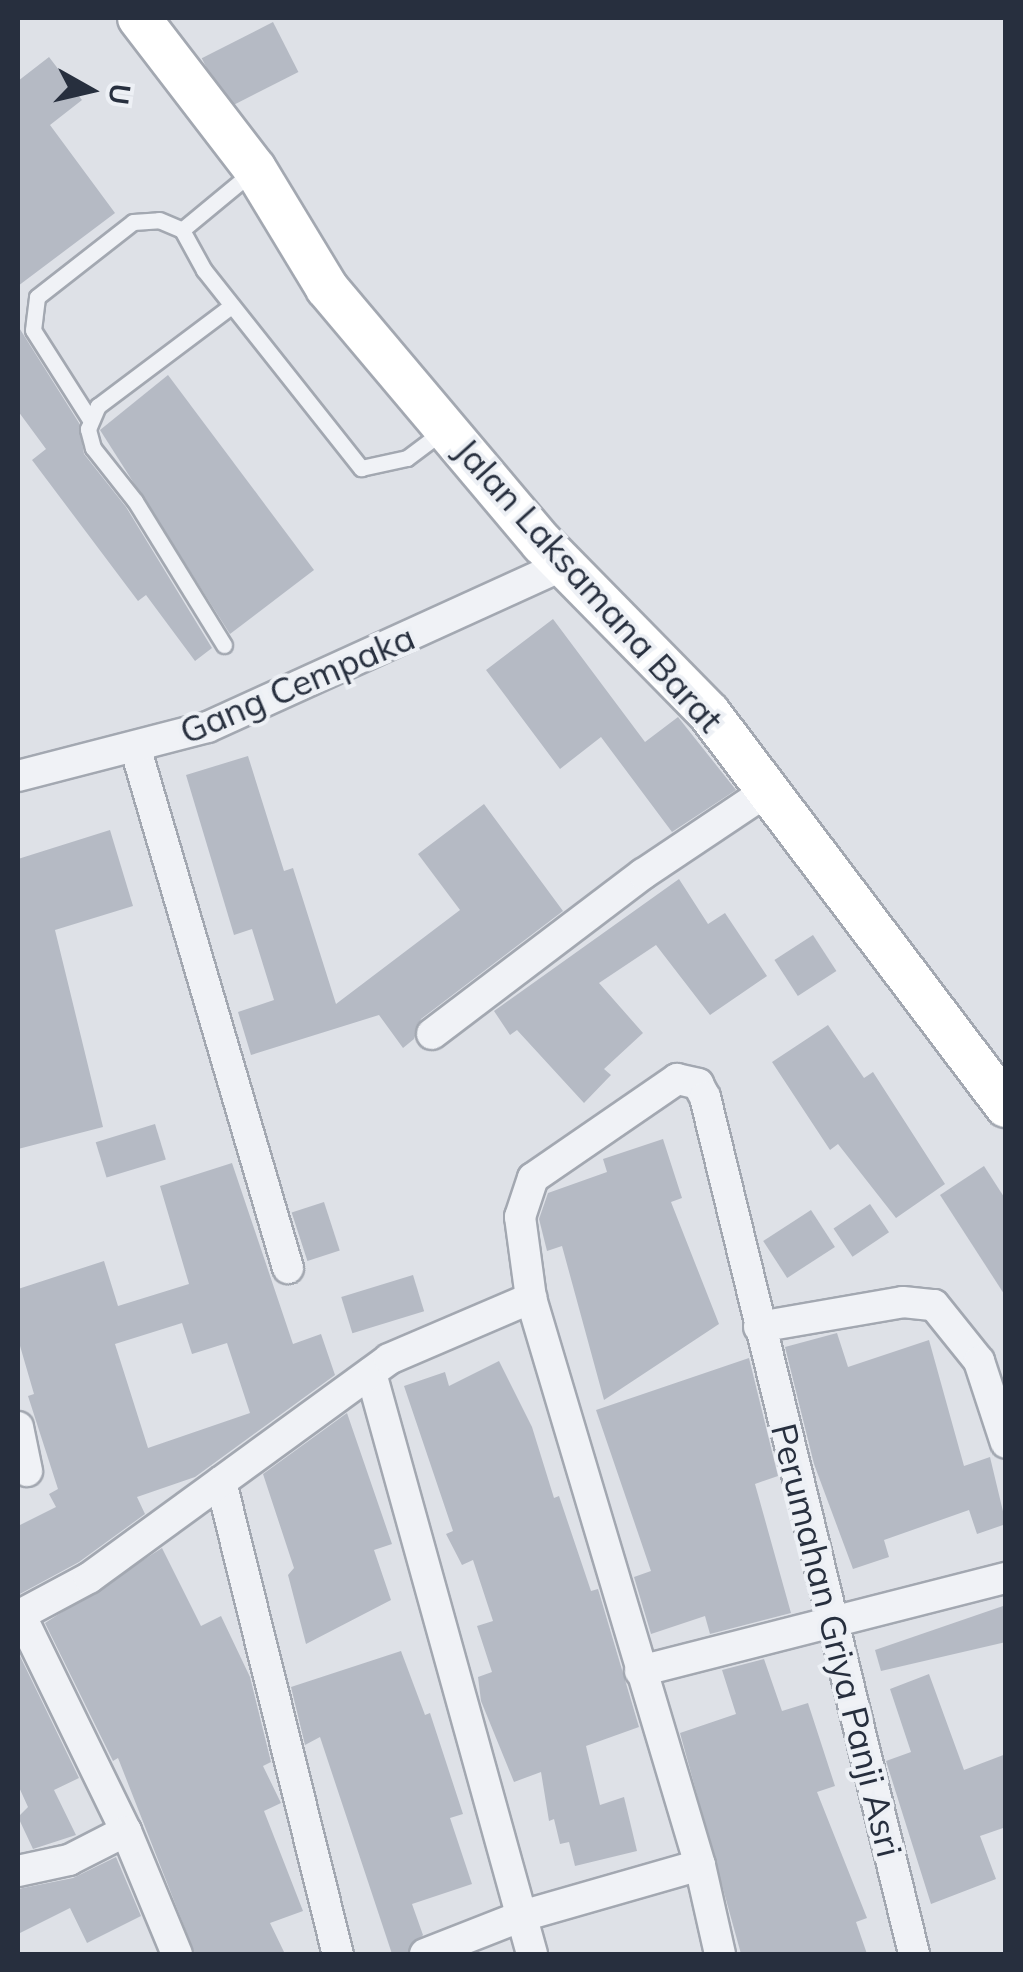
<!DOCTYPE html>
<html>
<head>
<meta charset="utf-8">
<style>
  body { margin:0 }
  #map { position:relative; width:1023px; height:1972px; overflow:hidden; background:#dee1e7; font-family:Mulish,sans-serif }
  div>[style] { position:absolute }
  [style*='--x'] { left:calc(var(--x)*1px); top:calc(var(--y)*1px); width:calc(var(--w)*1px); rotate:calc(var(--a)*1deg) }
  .building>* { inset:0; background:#b5bac4; transform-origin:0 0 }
  .roads { filter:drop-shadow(2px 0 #a3a8b1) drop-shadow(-2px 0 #a3a8b1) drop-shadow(0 2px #a3a8b1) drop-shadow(0 -2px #a3a8b1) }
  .service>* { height:15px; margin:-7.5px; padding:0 7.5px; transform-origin:7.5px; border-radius:7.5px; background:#f0f2f6 }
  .minor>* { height:30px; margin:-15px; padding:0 15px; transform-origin:15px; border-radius:15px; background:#f0f2f6 }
  .secondary>* { height:42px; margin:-21px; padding:0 21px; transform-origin:21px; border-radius:21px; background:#fff }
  span { translate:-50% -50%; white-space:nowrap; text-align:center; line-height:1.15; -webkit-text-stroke:8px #edf0f5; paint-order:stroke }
  .street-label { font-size:35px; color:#272f3e }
  .frame { position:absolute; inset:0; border:20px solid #272f3e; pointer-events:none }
  .north { position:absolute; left:40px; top:40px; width:100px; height:100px; -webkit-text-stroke:8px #edf0f5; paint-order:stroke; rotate:98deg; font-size:28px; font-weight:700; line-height:40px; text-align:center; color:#272f3e }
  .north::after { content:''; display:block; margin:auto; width:35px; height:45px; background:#272f3e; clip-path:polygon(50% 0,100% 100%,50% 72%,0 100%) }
</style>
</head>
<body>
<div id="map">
  <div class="building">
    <i style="left:273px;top:22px;width:56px;height:80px;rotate:63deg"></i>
    <i style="clip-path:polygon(49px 57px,82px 100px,50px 125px,115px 213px,18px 286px,18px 81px)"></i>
    <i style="clip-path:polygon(18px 326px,79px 423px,84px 454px,126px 507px,212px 648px,195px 661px,146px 595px,138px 601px,32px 460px,46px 449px,18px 411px)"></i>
    <i style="clip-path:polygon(168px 375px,314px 570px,230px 634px,100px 430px)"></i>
    <i style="clip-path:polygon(553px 619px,645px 742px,678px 717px,736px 790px,672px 832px,601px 737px,560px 769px,486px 670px)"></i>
    <i style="clip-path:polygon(248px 756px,284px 871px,293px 868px,336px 1004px,460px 910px,418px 854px,484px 804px,563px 911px,421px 1019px,414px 1039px,403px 1048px,379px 1015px,251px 1055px,238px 1012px,274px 1000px,252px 929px,234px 935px,186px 775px)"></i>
    <i style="clip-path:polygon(110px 830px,133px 906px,55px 930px,103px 1127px,18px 1149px,18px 859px)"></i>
    <i style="clip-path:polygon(679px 879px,708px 924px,725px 913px,767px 976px,710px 1015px,656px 945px,599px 983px,643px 1033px,604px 1069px,611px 1075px,584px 1103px,517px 1030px,510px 1035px,494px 1011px)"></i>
    <i style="left:813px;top:935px;width:43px;height:46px;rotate:57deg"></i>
    <i style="clip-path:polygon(828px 1025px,864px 1078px,873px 1072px,945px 1184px,896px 1218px,838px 1144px,830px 1150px,772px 1062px)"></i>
    <i style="left:155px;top:1124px;width:37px;height:62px;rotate:73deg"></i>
    <i style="clip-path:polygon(663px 1139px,682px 1198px,671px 1202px,719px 1324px,604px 1400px,562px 1246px,547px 1251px,539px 1219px,548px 1193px,607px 1172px,603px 1159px)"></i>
    <i style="clip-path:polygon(evenodd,232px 1163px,293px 1344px,321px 1334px,335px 1375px,195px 1477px,137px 1497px,145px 1514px,79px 1562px,18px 1595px,18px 1526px,56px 1507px,49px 1494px,58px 1489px,28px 1396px,34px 1394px,18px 1339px,18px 1289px,104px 1261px,118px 1306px,189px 1284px,160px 1186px,232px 1163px,182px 1323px,192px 1354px,227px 1343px,250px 1413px,148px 1448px,115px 1344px,182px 1323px)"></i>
    <i style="clip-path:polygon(984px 1166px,1006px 1200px,1006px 1297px,940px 1195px)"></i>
    <i style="left:324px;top:1202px;width:51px;height:34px;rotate:72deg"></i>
    <i style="left:870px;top:1204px;width:34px;height:44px;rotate:56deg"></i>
    <i style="left:811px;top:1210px;width:44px;height:57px;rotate:57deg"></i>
    <i style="left:413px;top:1275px;width:38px;height:75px;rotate:73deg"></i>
    <i style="clip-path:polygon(837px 1333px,848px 1367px,929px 1340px,964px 1466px,990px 1457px,1006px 1524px,977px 1534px,969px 1510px,884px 1540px,889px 1557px,853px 1569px,814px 1464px,785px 1347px)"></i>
    <i style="clip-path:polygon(749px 1358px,778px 1476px,755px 1484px,791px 1613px,710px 1634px,705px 1616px,651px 1634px,634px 1577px,651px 1571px,596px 1410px)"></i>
    <i style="clip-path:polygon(499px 1361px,532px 1427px,554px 1498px,559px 1496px,591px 1591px,598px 1589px,639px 1727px,586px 1746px,600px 1805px,624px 1797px,637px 1851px,575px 1866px,569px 1842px,560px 1844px,554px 1819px,549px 1821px,541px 1772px,514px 1782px,481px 1701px,478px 1677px,492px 1672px,477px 1626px,493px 1621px,473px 1560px,462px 1565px,446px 1534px,453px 1531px,404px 1386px,445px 1372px,449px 1386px)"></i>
    <i style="clip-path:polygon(347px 1413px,392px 1544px,374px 1550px,391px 1600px,306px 1644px,288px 1575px,294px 1568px,263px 1474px)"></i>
    <i style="clip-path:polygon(162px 1548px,201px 1626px,221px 1616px,250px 1677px,271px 1762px,263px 1766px,281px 1803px,264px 1811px,303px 1911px,270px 1923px,285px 1954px,195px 1954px,118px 1758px,113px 1761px,45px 1623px)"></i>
    <i style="clip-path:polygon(1006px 1605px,1006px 1642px,881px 1671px,875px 1650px)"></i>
    <i style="clip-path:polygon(401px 1651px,425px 1715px,430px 1713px,463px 1814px,450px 1818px,472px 1884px,412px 1904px,423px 1935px,407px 1954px,392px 1954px,320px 1737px,305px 1745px,291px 1687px)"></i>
    <i style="clip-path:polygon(18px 1652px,79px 1778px,54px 1790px,76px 1835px,33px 1849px,18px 1817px,28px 1807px,18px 1785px)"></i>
    <i style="clip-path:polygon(764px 1659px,782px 1711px,808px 1703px,835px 1786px,817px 1792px,867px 1918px,856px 1922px,867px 1954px,741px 1954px,680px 1733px,736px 1714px,722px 1670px)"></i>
    <i style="clip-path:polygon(929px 1674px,964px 1770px,1006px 1754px,1006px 1827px,980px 1836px,996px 1879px,931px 1904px,886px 1761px,911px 1752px,890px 1689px)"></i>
    <i style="clip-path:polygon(116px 1857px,141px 1916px,87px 1943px,70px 1908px,18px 1934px,18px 1889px,73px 1878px)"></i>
  </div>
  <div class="roads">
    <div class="service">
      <i style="--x:252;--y:172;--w:91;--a:140.4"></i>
      <i style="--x:182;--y:230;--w:46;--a:61.2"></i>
      <i style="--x:204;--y:270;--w:253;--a:51.6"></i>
      <i style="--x:361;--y:468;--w:47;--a:-12.3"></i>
      <i style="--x:407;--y:458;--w:45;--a:-36.9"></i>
      <i style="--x:89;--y:418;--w:104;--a:-122.5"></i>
      <i style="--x:33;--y:330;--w:33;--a:-83"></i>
      <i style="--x:37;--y:297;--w:122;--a:-38"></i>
      <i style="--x:133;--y:222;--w:26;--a:-4"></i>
      <i style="--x:159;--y:220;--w:25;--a:23"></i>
      <i style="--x:224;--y:645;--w:169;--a:-121.7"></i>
      <i style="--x:135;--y:501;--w:68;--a:-128.4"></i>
      <i style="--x:93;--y:448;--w:20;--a:-105"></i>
      <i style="--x:88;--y:429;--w:25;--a:-67"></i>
      <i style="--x:98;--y:406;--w:166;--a:-36.9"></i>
    </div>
    <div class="minor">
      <i style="--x:136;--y:750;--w:540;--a:73.65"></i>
      <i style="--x:18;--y:776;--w:196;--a:-14.5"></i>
      <i style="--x:208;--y:727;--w:393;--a:-24.5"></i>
      <i style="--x:432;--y:1034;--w:265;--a:-37.2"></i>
      <i style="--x:643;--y:874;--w:149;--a:-33.8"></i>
      <i style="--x:759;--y:1327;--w:146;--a:-9.8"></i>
      <i style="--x:903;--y:1302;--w:31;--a:6"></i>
      <i style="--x:934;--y:1305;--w:72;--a:51.2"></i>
      <i style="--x:979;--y:1361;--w:86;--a:71.8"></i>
      <i style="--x:371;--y:1373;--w:603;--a:74.51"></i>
      <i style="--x:18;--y:1427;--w:45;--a:78.4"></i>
      <i style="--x:221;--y:1482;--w:486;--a:76.1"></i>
      <i style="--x:20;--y:1614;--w:242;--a:64"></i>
      <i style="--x:126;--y:1831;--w:133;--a:67.5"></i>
      <i style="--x:18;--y:1616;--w:81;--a:-28.2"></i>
      <i style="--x:89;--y:1578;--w:371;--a:-36.1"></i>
      <i style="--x:389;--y:1359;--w:155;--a:-23.2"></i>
      <i style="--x:640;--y:1671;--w:378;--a:-14.3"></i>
      <i style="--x:18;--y:1871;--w:52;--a:-12.2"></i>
      <i style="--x:69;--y:1860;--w:64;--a:-27"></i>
      <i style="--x:425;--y:1954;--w:104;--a:-21.4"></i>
      <i style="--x:522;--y:1916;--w:185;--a:-16"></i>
      <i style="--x:720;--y:1954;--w:91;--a:-102.7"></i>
      <i style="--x:700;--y:1865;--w:592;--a:-106.6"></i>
      <i style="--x:531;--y:1298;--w:82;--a:-97.7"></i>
      <i style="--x:520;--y:1217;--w:41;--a:-71.6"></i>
      <i style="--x:533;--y:1178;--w:175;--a:-34.5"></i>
      <i style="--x:677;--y:1079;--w:22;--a:13"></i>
      <i style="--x:698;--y:1084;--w:15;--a:62"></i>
      <i style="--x:705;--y:1097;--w:882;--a:76.29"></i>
    </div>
    <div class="secondary">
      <i style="--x:139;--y:18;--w:190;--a:52.5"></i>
      <i style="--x:255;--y:169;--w:139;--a:58.8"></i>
      <i style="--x:327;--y:288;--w:334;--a:49.9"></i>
      <i style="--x:542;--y:543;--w:238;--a:45.5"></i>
      <i style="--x:709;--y:713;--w:493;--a:52.9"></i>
    </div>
  </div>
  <div class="street-label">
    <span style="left:589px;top:585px;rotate:48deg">Jalan Laksamana Barat</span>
    <span style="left:297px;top:684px;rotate:-23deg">Gang Cempaka</span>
    <span style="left:837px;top:1640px;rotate:76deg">Perumahan Griya Panji Asri</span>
  </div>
  <div class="frame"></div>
  <div class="north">U</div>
</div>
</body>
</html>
